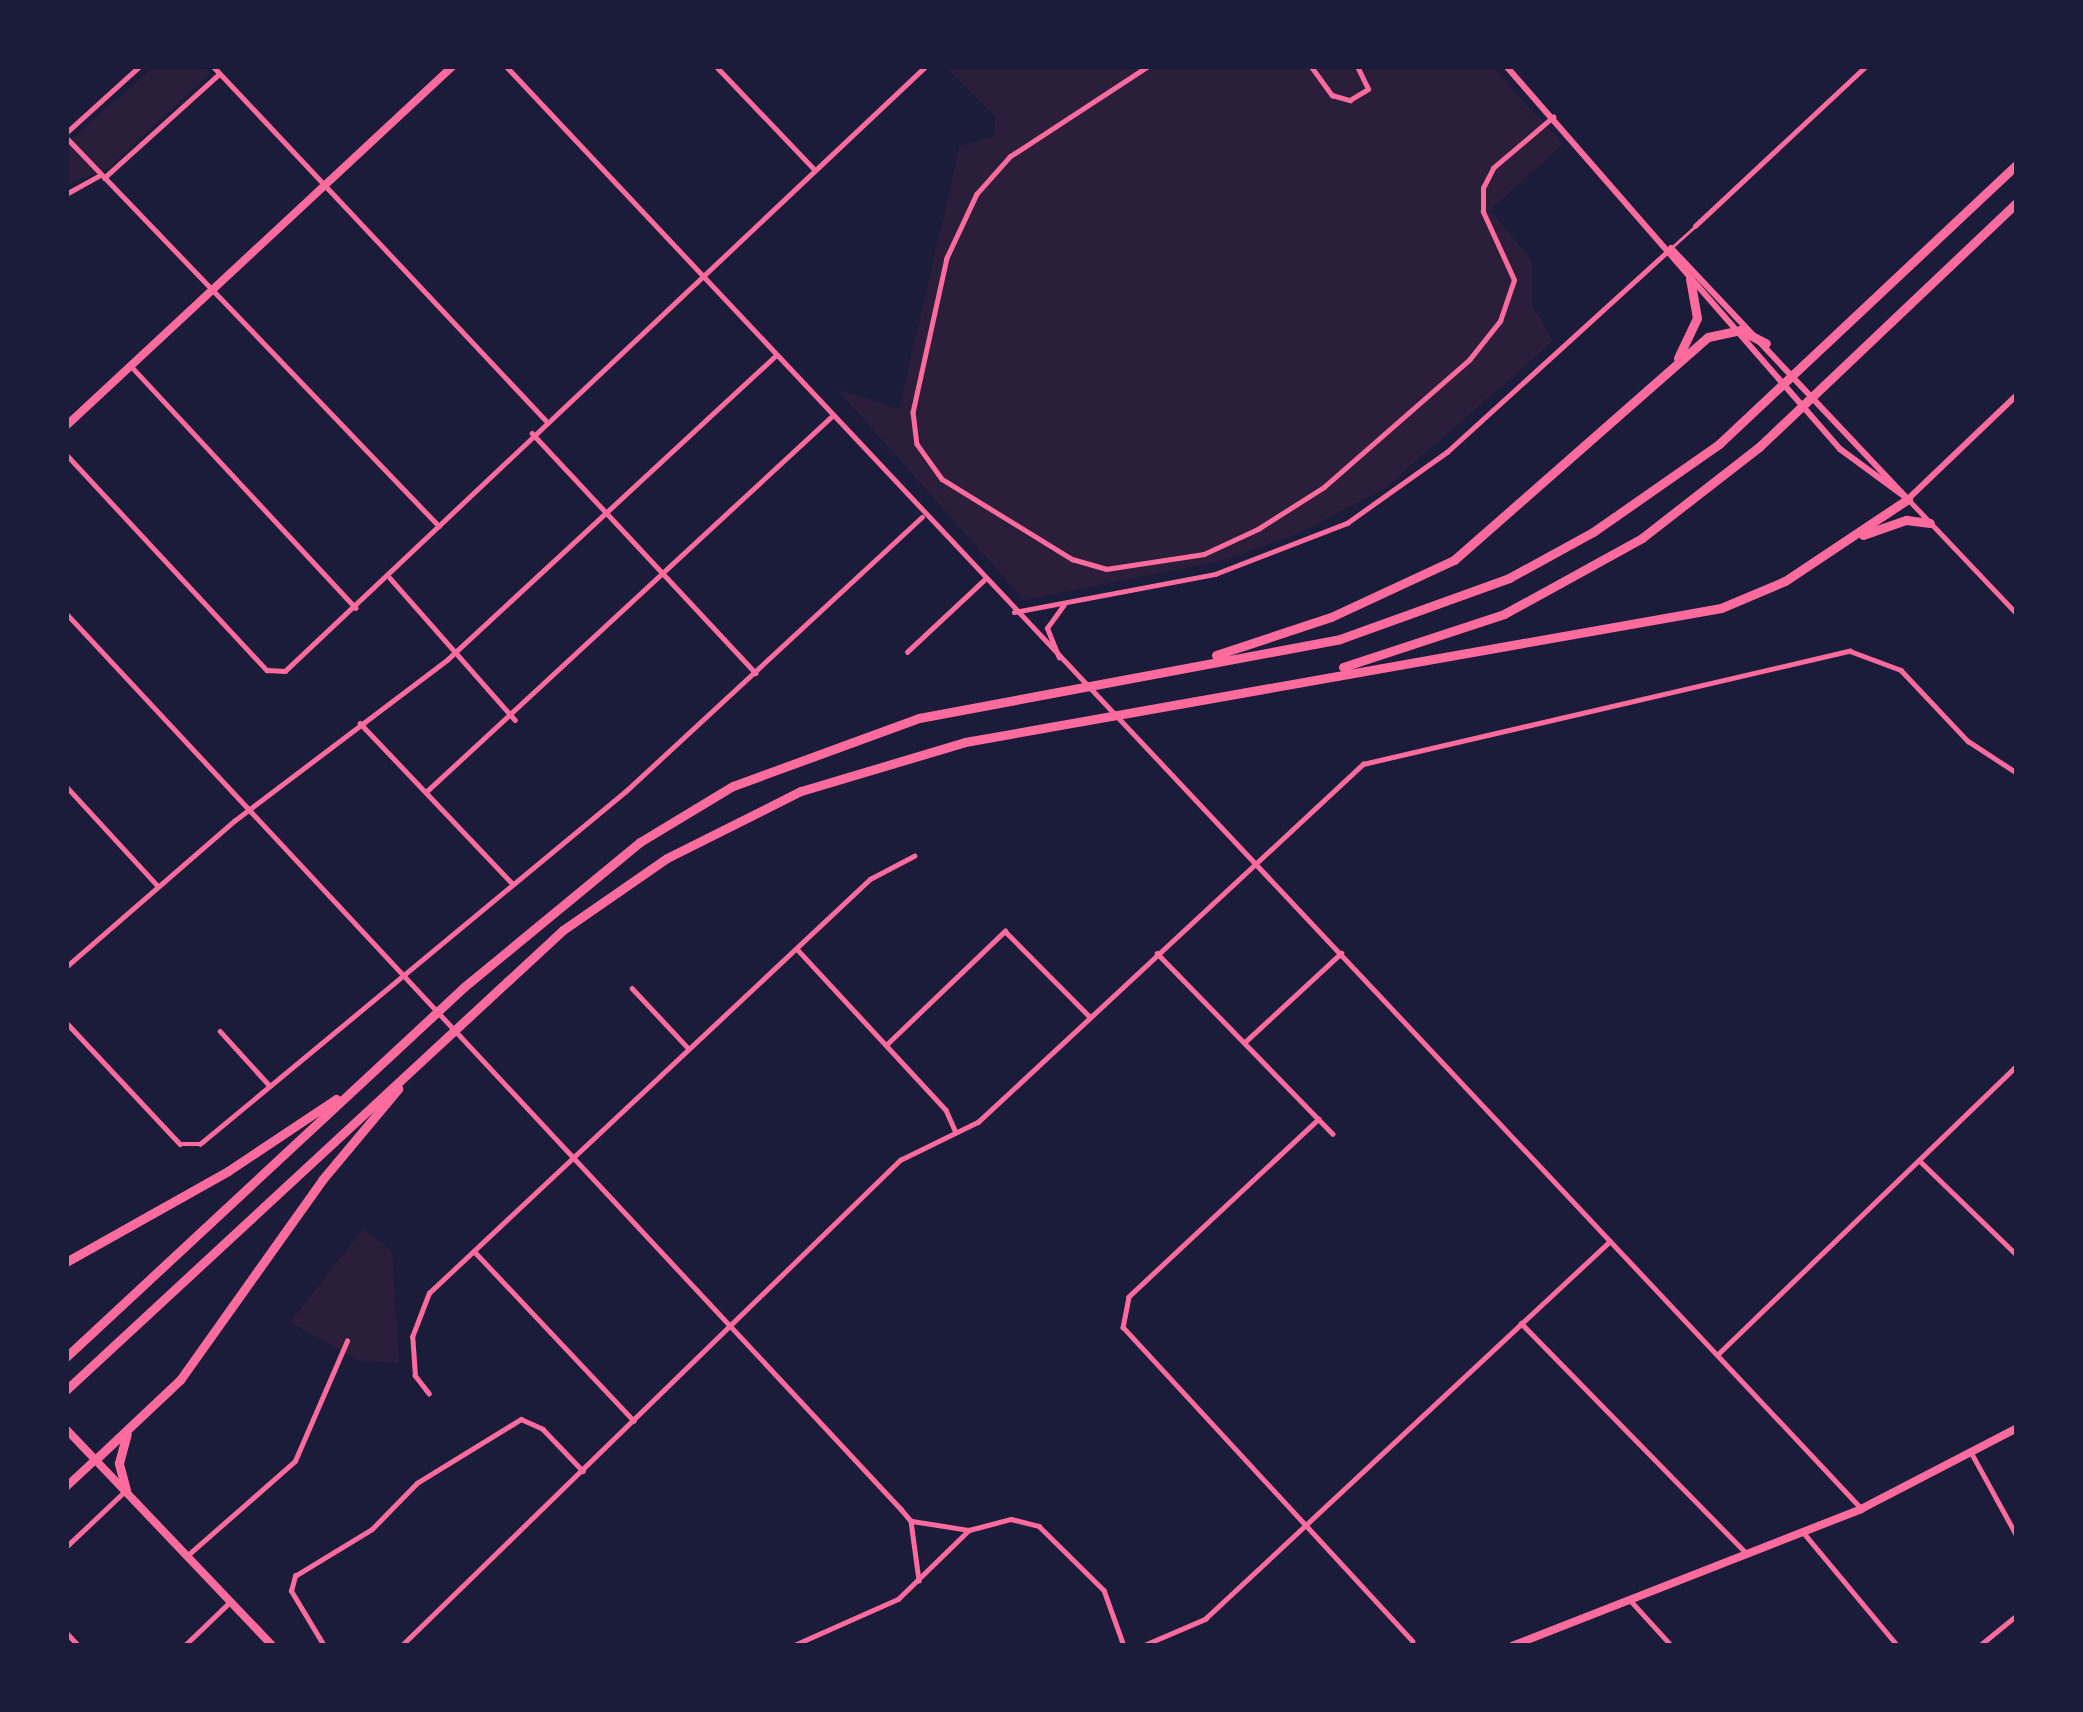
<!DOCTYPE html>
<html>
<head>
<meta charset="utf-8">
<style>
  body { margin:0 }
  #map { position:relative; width:2083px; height:1712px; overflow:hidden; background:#1b1b3a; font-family:"PT Serif",serif }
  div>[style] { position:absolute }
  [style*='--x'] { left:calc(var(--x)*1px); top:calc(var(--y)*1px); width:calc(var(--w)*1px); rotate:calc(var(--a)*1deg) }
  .green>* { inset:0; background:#2a1e3b }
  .pedestrian>* { height:3px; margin:-1.5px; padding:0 1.5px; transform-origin:1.5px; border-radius:1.5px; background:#ff6b9d }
  .minor>* { height:4.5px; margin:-2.25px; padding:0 2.25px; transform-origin:2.25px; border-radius:2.25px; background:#ff6b9d }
  .tertiary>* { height:6px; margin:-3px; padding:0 3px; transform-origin:3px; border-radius:3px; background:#ff6b9d }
  .secondary>* { height:8px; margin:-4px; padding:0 4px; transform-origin:4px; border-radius:4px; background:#ff6b9d }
  .motorway>* { height:9px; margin:-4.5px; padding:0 4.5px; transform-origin:4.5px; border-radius:4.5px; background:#ff6b9d }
  span { translate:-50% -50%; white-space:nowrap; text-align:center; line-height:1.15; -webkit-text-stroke:12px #1b1b3a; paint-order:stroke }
  .frame { position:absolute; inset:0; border:69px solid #1b1b3a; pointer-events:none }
</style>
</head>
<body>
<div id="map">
  <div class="green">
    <i style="clip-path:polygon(155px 66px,205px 66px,210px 73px,109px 168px,66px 185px,66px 144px)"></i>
    <i style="clip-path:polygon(945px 66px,1491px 66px,1563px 144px,1490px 210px,1532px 261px,1532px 305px,1553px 341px,1384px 489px,1297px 534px,1221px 561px,1024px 600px,837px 389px,899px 409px,960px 146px,994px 136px,995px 116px)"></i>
    <i style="clip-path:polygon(363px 1229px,392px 1251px,399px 1363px,359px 1361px,290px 1322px)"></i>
  </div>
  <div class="pedestrian">
    <i style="--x:1672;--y:247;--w:31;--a:-42"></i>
  </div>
  <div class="minor">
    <i style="--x:213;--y:66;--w:485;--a:46.8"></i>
    <i style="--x:506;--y:66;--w:1979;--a:46.78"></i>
    <i style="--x:716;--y:66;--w:144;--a:46.4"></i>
    <i style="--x:1149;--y:66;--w:166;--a:146.8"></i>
    <i style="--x:1010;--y:157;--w:50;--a:131.7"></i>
    <i style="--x:977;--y:194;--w:71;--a:115.1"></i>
    <i style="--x:947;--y:258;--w:158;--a:102.4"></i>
    <i style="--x:913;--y:412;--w:32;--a:83"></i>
    <i style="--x:917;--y:444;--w:43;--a:54.5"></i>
    <i style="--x:942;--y:479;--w:153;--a:31.6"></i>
    <i style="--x:1072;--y:559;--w:35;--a:16"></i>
    <i style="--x:1106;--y:569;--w:99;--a:-8.7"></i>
    <i style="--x:1204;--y:554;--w:60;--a:-24.8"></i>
    <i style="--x:1258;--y:529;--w:78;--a:-32.5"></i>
    <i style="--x:1324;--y:487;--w:193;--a:-41.2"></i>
    <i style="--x:1469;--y:360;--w:50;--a:-51.5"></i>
    <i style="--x:1500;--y:321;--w:43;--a:-71.1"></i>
    <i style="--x:1514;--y:280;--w:75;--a:-114.5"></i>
    <i style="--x:1483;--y:212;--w:24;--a:-90"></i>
    <i style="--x:1483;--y:188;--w:22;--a:-63"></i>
    <i style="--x:1493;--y:168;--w:79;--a:-40.4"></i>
    <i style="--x:1311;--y:66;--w:36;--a:54"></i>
    <i style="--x:1332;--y:95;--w:19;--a:16"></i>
    <i style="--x:1350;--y:100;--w:21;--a:-31"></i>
    <i style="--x:1368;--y:89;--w:25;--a:-116"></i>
    <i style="--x:66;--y:133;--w:100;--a:-42.2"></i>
    <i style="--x:66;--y:137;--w:539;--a:46.2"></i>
    <i style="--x:104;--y:178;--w:155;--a:-42.1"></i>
    <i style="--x:66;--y:194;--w:39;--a:-29"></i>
    <i style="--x:1695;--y:226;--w:234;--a:-43.1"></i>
    <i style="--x:131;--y:366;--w:330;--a:47.1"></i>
    <i style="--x:532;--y:433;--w:328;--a:47"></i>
    <i style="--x:66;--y:454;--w:295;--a:47.1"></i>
    <i style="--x:267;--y:670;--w:18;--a:3"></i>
    <i style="--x:285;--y:671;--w:881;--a:-43.35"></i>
    <i style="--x:1908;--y:499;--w:158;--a:46.5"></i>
    <i style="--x:390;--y:578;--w:189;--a:48.6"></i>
    <i style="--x:1014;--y:612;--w:205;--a:-10.7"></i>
    <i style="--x:1215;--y:574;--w:142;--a:-21.1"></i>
    <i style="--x:1347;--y:523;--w:123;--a:-35.4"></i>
    <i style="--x:1447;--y:452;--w:297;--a:-42.3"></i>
    <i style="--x:66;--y:613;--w:1225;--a:47.02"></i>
    <i style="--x:901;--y:1509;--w:16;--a:50"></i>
    <i style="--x:911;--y:1521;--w:60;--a:82.3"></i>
    <i style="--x:907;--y:652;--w:105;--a:-43.1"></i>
    <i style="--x:1059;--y:658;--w:32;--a:-112"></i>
    <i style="--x:1047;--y:628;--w:29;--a:-54"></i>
    <i style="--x:360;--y:723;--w:222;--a:46.5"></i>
    <i style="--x:66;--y:786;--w:136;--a:47.4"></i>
    <i style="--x:426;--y:792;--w:552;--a:-42.8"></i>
    <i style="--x:797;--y:949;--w:219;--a:47.2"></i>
    <i style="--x:946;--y:1110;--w:24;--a:66"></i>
    <i style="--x:1157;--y:953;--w:252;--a:45.8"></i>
    <i style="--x:66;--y:967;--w:223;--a:-41"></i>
    <i style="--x:234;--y:821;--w:268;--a:-37.1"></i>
    <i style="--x:448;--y:659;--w:447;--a:-42.8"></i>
    <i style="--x:632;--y:988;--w:83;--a:46.9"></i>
    <i style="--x:66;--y:1022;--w:167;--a:46.9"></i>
    <i style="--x:180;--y:1144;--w:20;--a:0"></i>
    <i style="--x:200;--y:1144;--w:553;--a:-39.65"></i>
    <i style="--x:626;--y:791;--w:403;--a:-42.8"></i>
    <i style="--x:220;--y:1031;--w:74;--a:47.7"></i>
    <i style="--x:1245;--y:1042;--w:131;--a:-42.8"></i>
    <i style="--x:886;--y:1045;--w:165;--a:-43.8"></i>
    <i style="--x:1005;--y:931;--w:121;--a:45.3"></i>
    <i style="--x:1319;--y:1119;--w:260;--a:136.9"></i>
    <i style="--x:1129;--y:1297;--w:31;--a:101"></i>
    <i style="--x:1123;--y:1327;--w:427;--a:47.3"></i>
    <i style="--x:1919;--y:1160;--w:136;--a:44.1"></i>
    <i style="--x:474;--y:1251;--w:233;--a:46.7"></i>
    <i style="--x:1521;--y:1323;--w:323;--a:45.6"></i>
    <i style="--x:1717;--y:1355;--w:417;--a:-44"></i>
    <i style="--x:429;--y:1394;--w:23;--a:-128"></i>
    <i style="--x:415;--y:1376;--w:39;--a:-94"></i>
    <i style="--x:412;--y:1337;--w:47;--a:-68.9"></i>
    <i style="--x:429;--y:1293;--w:605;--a:-43.19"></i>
    <i style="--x:870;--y:879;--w:50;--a:-27.6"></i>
    <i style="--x:1971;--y:1452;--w:96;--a:61.3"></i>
    <i style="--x:912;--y:1521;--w:58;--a:9"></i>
    <i style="--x:969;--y:1530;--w:43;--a:-14.7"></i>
    <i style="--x:1011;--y:1519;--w:29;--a:14"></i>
    <i style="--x:1039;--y:1526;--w:91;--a:44.6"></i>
    <i style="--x:1104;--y:1590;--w:59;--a:70.3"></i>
    <i style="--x:1803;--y:1532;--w:148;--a:50.2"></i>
    <i style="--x:66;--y:1547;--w:79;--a:-43.5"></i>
    <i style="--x:188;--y:1555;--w:142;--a:-41.3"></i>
    <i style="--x:295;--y:1461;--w:131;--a:-66.6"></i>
    <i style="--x:1630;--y:1600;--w:62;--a:47.6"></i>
    <i style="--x:66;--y:1632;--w:19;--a:47"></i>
    <i style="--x:184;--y:1646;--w:65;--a:-43.8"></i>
    <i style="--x:324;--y:1646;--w:64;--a:-121"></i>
    <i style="--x:291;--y:1591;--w:16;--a:-75"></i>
    <i style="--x:295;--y:1576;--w:90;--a:-31.4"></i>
    <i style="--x:372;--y:1529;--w:64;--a:-45.6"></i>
    <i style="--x:417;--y:1483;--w:122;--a:-31.6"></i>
    <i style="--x:521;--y:1419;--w:24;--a:24"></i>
    <i style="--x:543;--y:1429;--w:58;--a:46.4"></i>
    <i style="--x:401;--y:1646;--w:697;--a:-44.24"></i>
    <i style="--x:900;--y:1160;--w:87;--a:-26"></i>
    <i style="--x:978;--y:1122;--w:526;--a:-42.92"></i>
    <i style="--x:1363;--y:764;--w:500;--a:-13.1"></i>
    <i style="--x:1850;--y:651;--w:54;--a:20.4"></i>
    <i style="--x:1901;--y:670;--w:98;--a:46.7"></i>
    <i style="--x:1968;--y:741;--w:59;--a:33.1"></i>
    <i style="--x:792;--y:1646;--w:116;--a:-23.9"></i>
    <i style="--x:898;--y:1599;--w:99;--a:-44.2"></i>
    <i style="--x:1142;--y:1646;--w:69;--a:-23.2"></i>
    <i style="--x:1205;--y:1619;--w:553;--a:-43.02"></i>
    <i style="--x:1979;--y:1646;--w:49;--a:-39.2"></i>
  </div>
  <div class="tertiary">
    <i style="--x:1506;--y:66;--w:508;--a:48.91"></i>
    <i style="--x:1840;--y:449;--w:84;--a:36.3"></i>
    <i style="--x:1671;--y:248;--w:342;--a:46.7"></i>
    <i style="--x:1908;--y:499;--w:151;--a:-43.7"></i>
  </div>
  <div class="secondary">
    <i style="--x:66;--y:426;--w:529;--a:-42.93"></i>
    <i style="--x:66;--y:1429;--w:300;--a:46.4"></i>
    <i style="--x:66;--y:1487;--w:40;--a:-43"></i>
    <i style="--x:1512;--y:1646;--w:375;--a:-21.4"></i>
    <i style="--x:1861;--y:1509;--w:176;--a:-27.4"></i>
  </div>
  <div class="motorway">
    <i style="--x:1678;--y:358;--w:44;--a:-64.6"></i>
    <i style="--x:1697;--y:318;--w:40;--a:-100"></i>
    <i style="--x:1863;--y:535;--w:46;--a:-19.2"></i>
    <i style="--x:1906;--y:520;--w:24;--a:7"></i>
    <i style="--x:1216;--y:655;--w:121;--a:-18.3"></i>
    <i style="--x:1331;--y:617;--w:136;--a:-24.9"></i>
    <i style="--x:1454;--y:560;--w:338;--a:-41.3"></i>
    <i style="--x:1708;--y:337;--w:33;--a:-12"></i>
    <i style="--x:1740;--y:330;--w:29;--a:27"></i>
    <i style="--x:1343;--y:667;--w:169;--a:-18.2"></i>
    <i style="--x:1504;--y:614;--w:158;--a:-28.8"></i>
    <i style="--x:1642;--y:538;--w:148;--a:-37.9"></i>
    <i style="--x:1759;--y:447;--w:356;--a:-43.5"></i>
    <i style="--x:66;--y:1262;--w:186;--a:-29.3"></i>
    <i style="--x:228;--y:1171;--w:130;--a:-33.7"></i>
    <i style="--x:66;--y:1357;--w:543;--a:-42.91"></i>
    <i style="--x:464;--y:987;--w:228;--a:-39.5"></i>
    <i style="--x:640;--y:842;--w:109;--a:-31.1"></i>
    <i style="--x:733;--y:786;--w:198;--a:-20.1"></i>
    <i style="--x:919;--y:718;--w:428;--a:-10.6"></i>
    <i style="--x:1340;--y:639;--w:180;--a:-19.8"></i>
    <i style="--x:1509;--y:578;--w:96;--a:-28.7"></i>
    <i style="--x:1593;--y:532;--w:154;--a:-34.9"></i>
    <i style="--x:1719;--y:444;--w:409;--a:-43.2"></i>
    <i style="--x:66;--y:1390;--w:677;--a:-42.79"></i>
    <i style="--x:563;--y:930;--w:126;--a:-34.7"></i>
    <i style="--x:667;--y:858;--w:150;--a:-26.6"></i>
    <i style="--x:801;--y:791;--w:171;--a:-16.6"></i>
    <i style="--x:965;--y:742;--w:768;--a:-10.05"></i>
    <i style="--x:1721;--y:608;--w:69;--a:-22.9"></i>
    <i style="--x:1785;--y:581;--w:148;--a:-33.7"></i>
    <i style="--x:95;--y:1460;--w:117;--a:-43.3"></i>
    <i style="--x:180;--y:1380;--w:245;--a:-54.6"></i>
    <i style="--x:322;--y:1180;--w:119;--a:-50.1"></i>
    <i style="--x:126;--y:1490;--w:28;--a:-105"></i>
    <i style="--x:119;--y:1463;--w:30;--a:-75"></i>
  </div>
  <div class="frame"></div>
</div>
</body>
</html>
